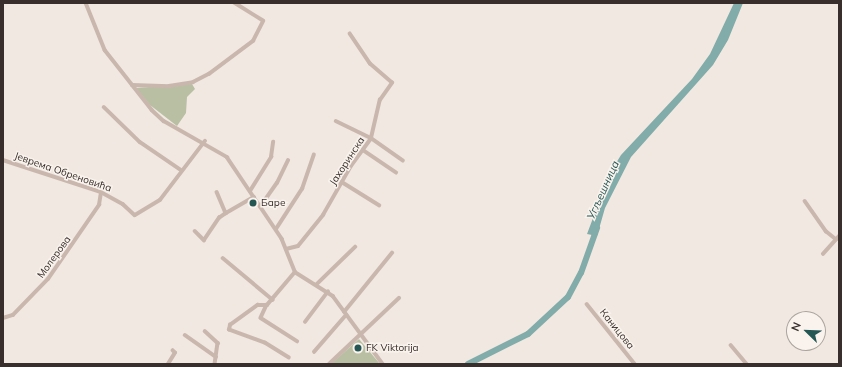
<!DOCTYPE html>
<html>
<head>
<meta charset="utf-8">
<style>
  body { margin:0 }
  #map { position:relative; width:842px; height:367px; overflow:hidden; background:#f1e8e1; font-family:Mulish,sans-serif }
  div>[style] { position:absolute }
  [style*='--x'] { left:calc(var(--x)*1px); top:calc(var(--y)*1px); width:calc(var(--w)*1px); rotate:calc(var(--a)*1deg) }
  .green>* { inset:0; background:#b9bfa2 }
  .water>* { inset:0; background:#82aca9 }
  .river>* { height:6px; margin:-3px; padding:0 3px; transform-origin:3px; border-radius:3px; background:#82aca9 }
  .minor>* { height:3.5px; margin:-1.75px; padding:0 1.75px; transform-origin:1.75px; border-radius:1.75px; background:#c9b7ae }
  .dots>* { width:11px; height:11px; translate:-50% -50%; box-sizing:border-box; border:2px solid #f9f2ed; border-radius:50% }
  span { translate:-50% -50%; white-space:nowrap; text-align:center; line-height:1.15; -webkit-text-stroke:3px #f9f2ed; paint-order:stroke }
  .street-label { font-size:10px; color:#382e2b }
  .poi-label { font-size:10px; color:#382e2b }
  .left { translate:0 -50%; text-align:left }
  .water-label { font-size:11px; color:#245654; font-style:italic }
  .frame { position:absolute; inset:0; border:4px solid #382e2b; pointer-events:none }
  .north { position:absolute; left:786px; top:311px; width:40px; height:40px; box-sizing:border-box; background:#f9f2ed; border:1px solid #aca49f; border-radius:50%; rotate:293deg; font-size:11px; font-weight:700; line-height:16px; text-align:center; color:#382e2b }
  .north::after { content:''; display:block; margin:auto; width:14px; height:18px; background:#245654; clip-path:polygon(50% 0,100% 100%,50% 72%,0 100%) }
</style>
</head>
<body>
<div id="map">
  <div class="green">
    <i style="clip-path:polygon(192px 84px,195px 89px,187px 97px,186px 113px,177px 126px,150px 105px,136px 88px)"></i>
    <i style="clip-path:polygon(359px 339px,380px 364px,331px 364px)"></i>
  </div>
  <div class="water">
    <i style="clip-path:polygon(734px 3px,743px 3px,728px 40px,713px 65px,631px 157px,605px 208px,597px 236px,587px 234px,610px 173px,621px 155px,692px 79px,710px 54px)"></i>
  </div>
  <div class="river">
    <i style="--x:468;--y:364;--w:67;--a:-26.6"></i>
    <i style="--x:528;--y:334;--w:54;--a:-42.8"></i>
    <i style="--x:568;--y:297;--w:27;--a:-62"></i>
    <i style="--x:581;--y:273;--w:48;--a:-70.4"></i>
  </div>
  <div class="minor">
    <i style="--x:86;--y:3;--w:51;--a:68"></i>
    <i style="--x:105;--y:50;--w:76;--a:51.9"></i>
    <i style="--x:152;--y:110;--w:16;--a:43"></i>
    <i style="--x:164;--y:121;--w:73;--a:29.7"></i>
    <i style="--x:227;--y:157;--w:99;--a:56.1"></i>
    <i style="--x:282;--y:239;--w:35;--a:68"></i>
    <i style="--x:295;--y:272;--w:45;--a:32.3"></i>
    <i style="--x:333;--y:296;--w:84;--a:53.7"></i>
    <i style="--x:132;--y:85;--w:37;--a:2"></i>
    <i style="--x:169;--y:86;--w:24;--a:-9"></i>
    <i style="--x:193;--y:82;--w:18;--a:-27"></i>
    <i style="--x:209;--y:74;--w:55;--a:-36.9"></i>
    <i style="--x:253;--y:41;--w:22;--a:-63"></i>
    <i style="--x:263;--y:21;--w:34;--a:-148"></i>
    <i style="--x:104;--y:107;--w:50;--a:44.2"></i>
    <i style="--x:140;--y:142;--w:50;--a:34.3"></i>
    <i style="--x:336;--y:121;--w:39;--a:26"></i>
    <i style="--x:371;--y:138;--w:39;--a:35"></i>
    <i style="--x:363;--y:150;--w:40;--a:34"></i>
    <i style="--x:3;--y:160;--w:103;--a:18.1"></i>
    <i style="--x:101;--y:192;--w:25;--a:29"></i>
    <i style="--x:123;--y:204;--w:16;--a:43"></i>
    <i style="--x:135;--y:215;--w:29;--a:-31"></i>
    <i style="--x:160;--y:200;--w:74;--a:-52.7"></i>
    <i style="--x:342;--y:182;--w:44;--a:31.9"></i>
    <i style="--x:250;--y:191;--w:40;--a:-58"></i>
    <i style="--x:271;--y:157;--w:15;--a:-82"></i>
    <i style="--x:217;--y:192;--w:23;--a:67"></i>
    <i style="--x:226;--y:213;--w:32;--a:-30"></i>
    <i style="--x:805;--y:201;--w:37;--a:55"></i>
    <i style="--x:826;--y:231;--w:13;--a:39"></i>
    <i style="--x:260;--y:207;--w:29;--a:-55"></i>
    <i style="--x:277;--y:183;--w:25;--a:-64"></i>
    <i style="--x:276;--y:229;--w:48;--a:-57"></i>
    <i style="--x:302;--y:189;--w:36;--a:-71"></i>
    <i style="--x:195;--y:231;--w:13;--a:45"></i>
    <i style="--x:204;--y:240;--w:27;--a:-56"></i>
    <i style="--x:219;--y:218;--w:9;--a:-36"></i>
    <i style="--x:286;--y:249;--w:12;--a:-14"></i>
    <i style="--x:298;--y:246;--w:40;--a:-51"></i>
    <i style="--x:323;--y:215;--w:56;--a:-60.3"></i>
    <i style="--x:351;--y:166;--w:34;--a:-54"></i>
    <i style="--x:371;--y:138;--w:39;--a:-77"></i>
    <i style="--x:380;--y:100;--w:21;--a:-55"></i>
    <i style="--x:392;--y:83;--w:29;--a:-139"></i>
    <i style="--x:370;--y:64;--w:36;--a:-124"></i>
    <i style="--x:823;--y:254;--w:24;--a:-48"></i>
    <i style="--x:223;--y:258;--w:65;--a:40"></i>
    <i style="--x:317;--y:284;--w:53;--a:-44.2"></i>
    <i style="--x:587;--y:304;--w:77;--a:51.3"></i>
    <i style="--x:267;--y:305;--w:14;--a:115"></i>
    <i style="--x:261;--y:318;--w:43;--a:32.6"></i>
    <i style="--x:344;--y:312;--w:76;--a:-50.9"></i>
    <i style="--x:3;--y:318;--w:10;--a:-17"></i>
    <i style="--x:13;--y:315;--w:50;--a:-45.8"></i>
    <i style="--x:48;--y:279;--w:90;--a:-55.4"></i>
    <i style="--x:99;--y:205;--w:13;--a:-81"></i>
    <i style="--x:305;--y:322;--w:38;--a:-53"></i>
    <i style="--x:205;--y:331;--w:18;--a:43"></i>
    <i style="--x:218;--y:343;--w:21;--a:98"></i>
    <i style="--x:185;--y:335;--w:38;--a:35"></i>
    <i style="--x:731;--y:345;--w:25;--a:50"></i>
    <i style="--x:314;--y:352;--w:49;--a:-49.1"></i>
    <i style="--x:289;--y:358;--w:28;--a:-148"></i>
    <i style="--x:265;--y:343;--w:38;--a:-160"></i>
    <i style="--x:229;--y:330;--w:5;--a:-79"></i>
    <i style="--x:230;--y:325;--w:34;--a:-36"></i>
    <i style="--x:258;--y:305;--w:9;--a:0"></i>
    <i style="--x:267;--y:305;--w:43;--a:-49.7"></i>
    <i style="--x:168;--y:364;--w:13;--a:-58"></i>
    <i style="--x:175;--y:353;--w:3;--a:-135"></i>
    <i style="--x:329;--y:364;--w:96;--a:-43.3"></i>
  </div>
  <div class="dots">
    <i style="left:253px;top:203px;background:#245654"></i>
    <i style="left:358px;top:348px;background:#245654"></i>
  </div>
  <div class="street-label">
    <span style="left:347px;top:161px;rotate:-57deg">Јахоринска</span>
    <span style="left:63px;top:172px;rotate:19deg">Јеврема Обреновића</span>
    <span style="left:54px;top:257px;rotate:-54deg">Молерова</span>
    <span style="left:617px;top:329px;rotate:51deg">Каницова</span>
  </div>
  <div class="poi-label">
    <span class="left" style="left:261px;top:203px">Баре</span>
    <span class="left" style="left:366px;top:348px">FK Viktorija</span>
  </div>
  <div class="water-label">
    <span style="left:603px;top:190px;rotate:-66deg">Угљешница</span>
  </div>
  <div class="frame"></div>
  <div class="north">N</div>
</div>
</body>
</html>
